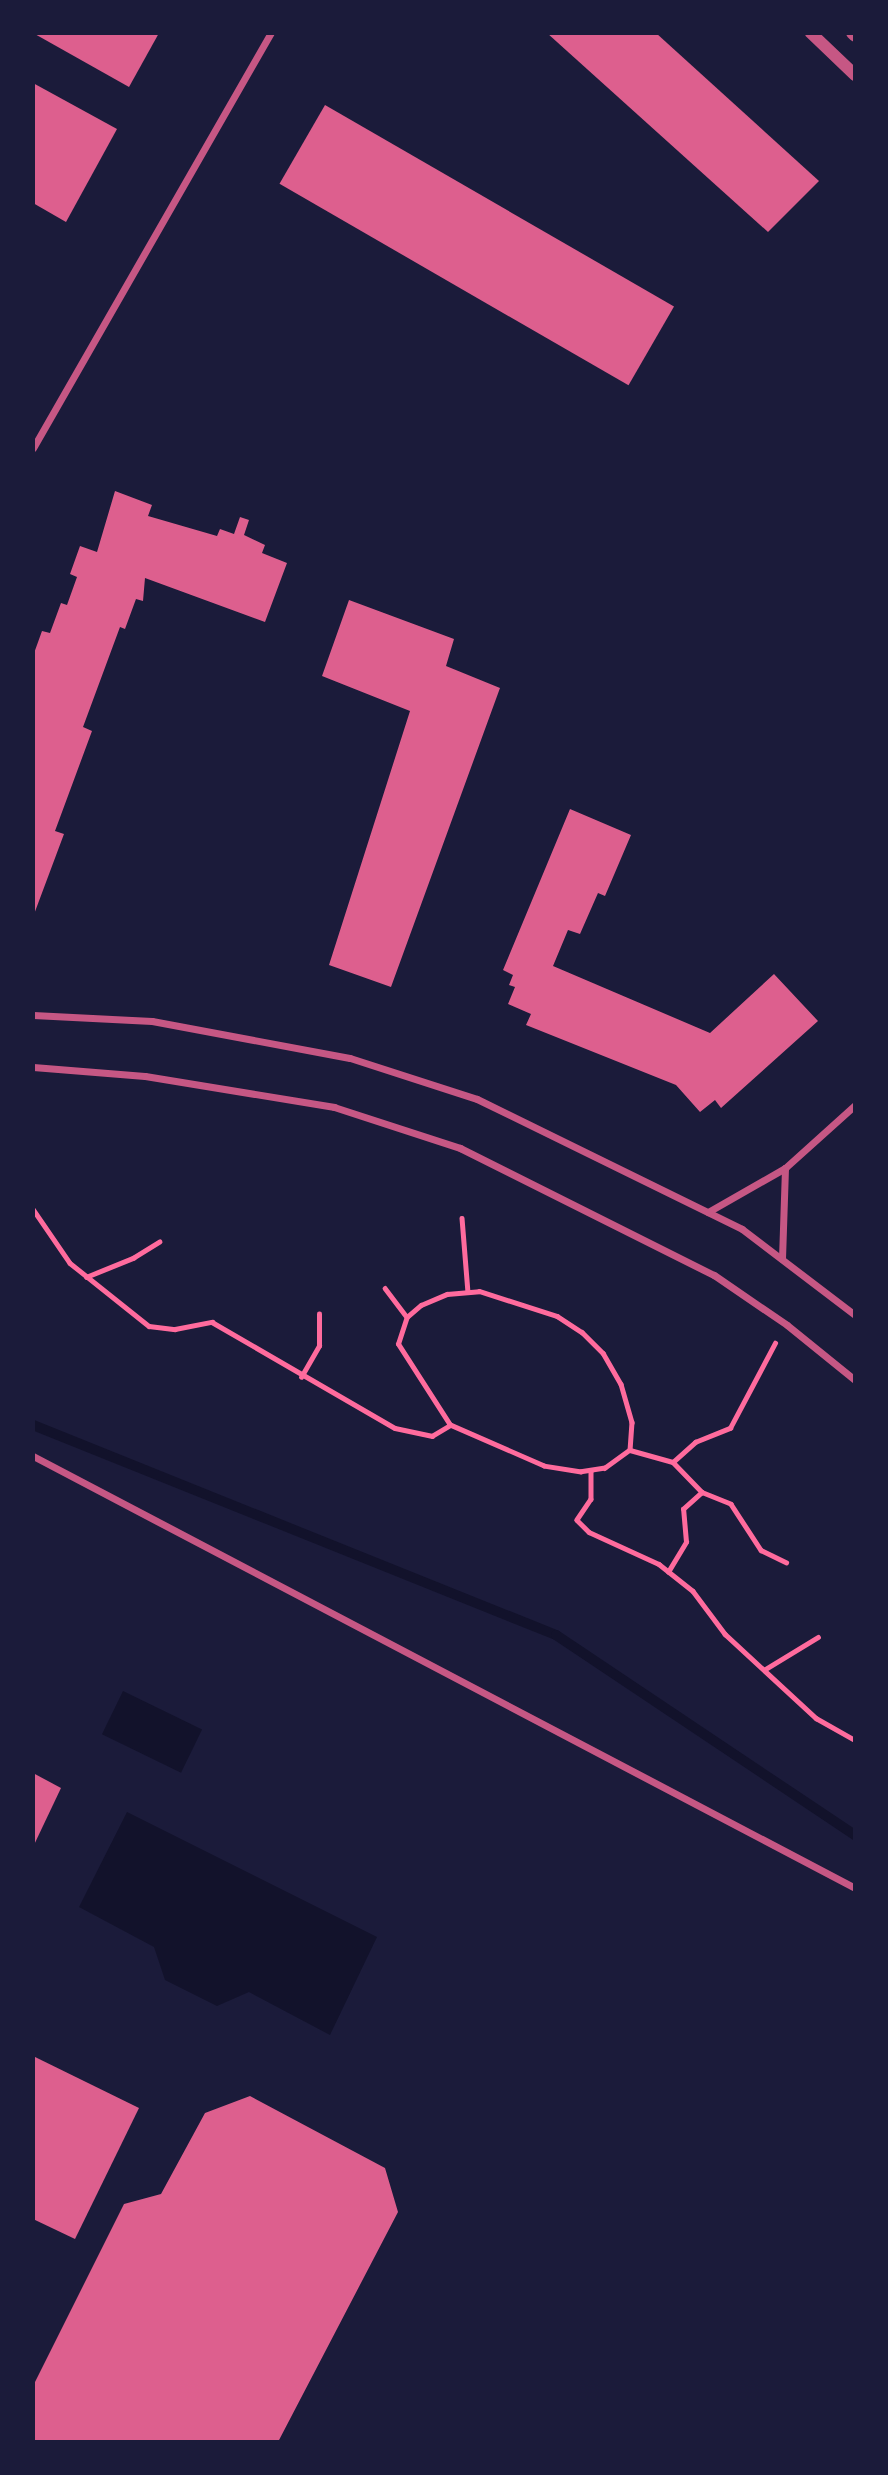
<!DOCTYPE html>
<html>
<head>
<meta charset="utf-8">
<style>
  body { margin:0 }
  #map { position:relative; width:888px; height:2475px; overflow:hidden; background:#1b1b3a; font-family:"Times New Roman",serif }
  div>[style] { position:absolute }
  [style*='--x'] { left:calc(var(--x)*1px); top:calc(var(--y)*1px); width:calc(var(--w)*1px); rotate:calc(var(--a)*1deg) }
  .water>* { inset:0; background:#12122b; transform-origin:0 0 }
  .stream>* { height:10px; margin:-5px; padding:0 5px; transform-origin:5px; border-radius:5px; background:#12122b }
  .building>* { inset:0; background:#dd5f8e; transform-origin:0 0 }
  .path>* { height:4.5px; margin:-2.25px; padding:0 2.25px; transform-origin:2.25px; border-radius:2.25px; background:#ff6b9d }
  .minor>* { height:7px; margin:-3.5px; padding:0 3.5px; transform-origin:3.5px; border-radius:3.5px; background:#c65784 }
  .tertiary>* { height:12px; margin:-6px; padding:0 6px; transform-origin:6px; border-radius:6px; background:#c65784 }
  span { translate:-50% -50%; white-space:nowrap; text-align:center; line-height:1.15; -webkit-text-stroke:7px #1b1b3a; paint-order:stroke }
  .frame { position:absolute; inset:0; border:35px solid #1b1b3a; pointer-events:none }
</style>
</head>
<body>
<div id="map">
  <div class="water">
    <i style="left:123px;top:1691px;width:88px;height:48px;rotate:26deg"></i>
    <i style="clip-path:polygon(127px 1812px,377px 1937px,330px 2035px,249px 1992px,217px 2006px,165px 1980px,154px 1947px,79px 1907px)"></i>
  </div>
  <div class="stream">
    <i style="--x:33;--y:1425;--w:564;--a:21.88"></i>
    <i style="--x:556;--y:1635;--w:360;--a:33.8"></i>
  </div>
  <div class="building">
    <i style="clip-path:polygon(33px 33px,159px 33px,129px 87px)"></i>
    <i style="clip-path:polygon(547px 33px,656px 33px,819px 181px,768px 232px)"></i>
    <i style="clip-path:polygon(33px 83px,117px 129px,66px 222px,33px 203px)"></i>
    <i style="left:325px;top:105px;width:403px;height:91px;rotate:30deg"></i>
    <i style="clip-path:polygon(115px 491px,152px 505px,148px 516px,217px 536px,220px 529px,234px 534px,240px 517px,249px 520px,244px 535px,265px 545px,262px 553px,287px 563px,265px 622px,145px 578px,143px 601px,136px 599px,125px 629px,120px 627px,83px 727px,92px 731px,55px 831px,64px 834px,33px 917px,33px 656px,42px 631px,50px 633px,61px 603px,67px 605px,77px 577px,70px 574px,80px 546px,97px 552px)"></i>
    <i style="clip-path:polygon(349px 600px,454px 639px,446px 666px,500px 688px,391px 987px,329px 965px,410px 711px,322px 676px)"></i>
    <i style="clip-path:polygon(570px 809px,631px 835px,605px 896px,598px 893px,580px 934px,568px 930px,553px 966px,710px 1033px,774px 974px,818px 1021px,721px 1108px,715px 1100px,700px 1112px,676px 1085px,526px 1025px,531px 1014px,508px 1004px,515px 987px,509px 985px,513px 975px,503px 970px)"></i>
    <i style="clip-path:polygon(33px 1773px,61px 1788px,33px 1847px)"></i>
    <i style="clip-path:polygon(33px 2056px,139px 2108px,75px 2239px,33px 2219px)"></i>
    <i style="clip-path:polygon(250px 2096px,385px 2168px,398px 2212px,278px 2442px,33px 2442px,33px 2386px,124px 2204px,161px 2194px,205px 2113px)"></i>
  </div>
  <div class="path">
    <i style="--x:33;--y:1209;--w:65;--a:55.6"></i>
    <i style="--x:70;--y:1263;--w:101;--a:38.6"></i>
    <i style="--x:149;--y:1326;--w:26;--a:7"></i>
    <i style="--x:175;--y:1329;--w:38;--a:-11"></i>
    <i style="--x:212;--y:1322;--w:211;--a:30.1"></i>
    <i style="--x:395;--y:1428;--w:38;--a:12"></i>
    <i style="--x:432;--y:1436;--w:21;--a:-31"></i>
    <i style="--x:462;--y:1218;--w:74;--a:85.4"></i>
    <i style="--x:86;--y:1277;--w:51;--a:-22"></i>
    <i style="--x:133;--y:1258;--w:31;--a:-32"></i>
    <i style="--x:385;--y:1288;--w:36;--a:53"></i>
    <i style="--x:479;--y:1291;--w:82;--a:17.8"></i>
    <i style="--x:557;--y:1316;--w:30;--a:33"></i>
    <i style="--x:582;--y:1332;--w:30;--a:45"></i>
    <i style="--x:603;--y:1353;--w:36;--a:60"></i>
    <i style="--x:621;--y:1384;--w:40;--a:74"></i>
    <i style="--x:632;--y:1422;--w:28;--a:94"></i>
    <i style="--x:630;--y:1450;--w:31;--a:144"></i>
    <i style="--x:605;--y:1468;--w:24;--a:171"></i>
    <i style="--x:581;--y:1472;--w:37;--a:-171"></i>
    <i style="--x:544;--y:1466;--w:103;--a:-156.4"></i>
    <i style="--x:450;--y:1425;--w:96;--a:-122.7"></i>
    <i style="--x:398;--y:1344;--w:28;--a:-72"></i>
    <i style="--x:407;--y:1317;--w:18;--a:-41"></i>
    <i style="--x:421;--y:1305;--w:28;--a:-23"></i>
    <i style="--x:447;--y:1294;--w:32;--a:-5"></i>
    <i style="--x:301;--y:1377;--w:36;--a:-60"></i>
    <i style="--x:319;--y:1346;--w:32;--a:-90"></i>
    <i style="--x:630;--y:1450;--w:45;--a:15.6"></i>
    <i style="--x:673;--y:1462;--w:42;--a:46"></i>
    <i style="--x:702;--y:1492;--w:31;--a:22"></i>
    <i style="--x:731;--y:1504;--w:55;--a:56.9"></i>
    <i style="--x:761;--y:1550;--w:28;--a:26"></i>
    <i style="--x:673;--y:1462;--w:30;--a:-42"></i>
    <i style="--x:695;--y:1442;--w:38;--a:-22"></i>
    <i style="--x:730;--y:1428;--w:96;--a:-62.1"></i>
    <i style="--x:591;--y:1472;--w:27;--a:90"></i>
    <i style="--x:591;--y:1499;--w:25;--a:124"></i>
    <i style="--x:577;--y:1520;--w:17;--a:45"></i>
    <i style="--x:589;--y:1532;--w:77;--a:24.6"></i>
    <i style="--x:659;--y:1564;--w:43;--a:38.5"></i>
    <i style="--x:693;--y:1591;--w:54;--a:53.3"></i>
    <i style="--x:725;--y:1634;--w:124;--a:42.7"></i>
    <i style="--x:816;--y:1718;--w:45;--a:29.4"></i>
    <i style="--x:668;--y:1572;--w:35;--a:-59"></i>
    <i style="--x:686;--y:1542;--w:33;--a:-95"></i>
    <i style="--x:683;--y:1509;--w:25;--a:-42"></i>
    <i style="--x:764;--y:1670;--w:63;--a:-31.4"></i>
  </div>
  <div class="minor">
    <i style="--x:33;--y:448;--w:478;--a:-60.2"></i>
    <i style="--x:33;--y:1015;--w:119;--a:2.9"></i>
    <i style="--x:152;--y:1021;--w:201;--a:10.6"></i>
    <i style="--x:350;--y:1058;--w:133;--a:17.9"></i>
    <i style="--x:477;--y:1099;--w:295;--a:26.1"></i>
    <i style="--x:742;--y:1229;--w:142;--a:37.3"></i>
    <i style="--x:33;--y:1067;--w:112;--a:4.6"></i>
    <i style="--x:145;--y:1076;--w:192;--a:9.3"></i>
    <i style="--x:334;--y:1107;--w:133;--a:18"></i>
    <i style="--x:460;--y:1148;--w:284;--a:26.6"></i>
    <i style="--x:714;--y:1275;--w:88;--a:34.4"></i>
    <i style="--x:787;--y:1325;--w:87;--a:39"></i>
    <i style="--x:785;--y:1168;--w:94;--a:-42"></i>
    <i style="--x:708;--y:1212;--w:89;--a:-29.7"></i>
    <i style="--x:785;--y:1168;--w:91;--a:91.9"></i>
    <i style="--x:33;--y:1456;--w:929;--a:27.72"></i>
  </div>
  <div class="tertiary">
    <i style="--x:811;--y:33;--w:61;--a:43.7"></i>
    <i style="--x:852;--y:33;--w:4;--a:45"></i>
  </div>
  <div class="frame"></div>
</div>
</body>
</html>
